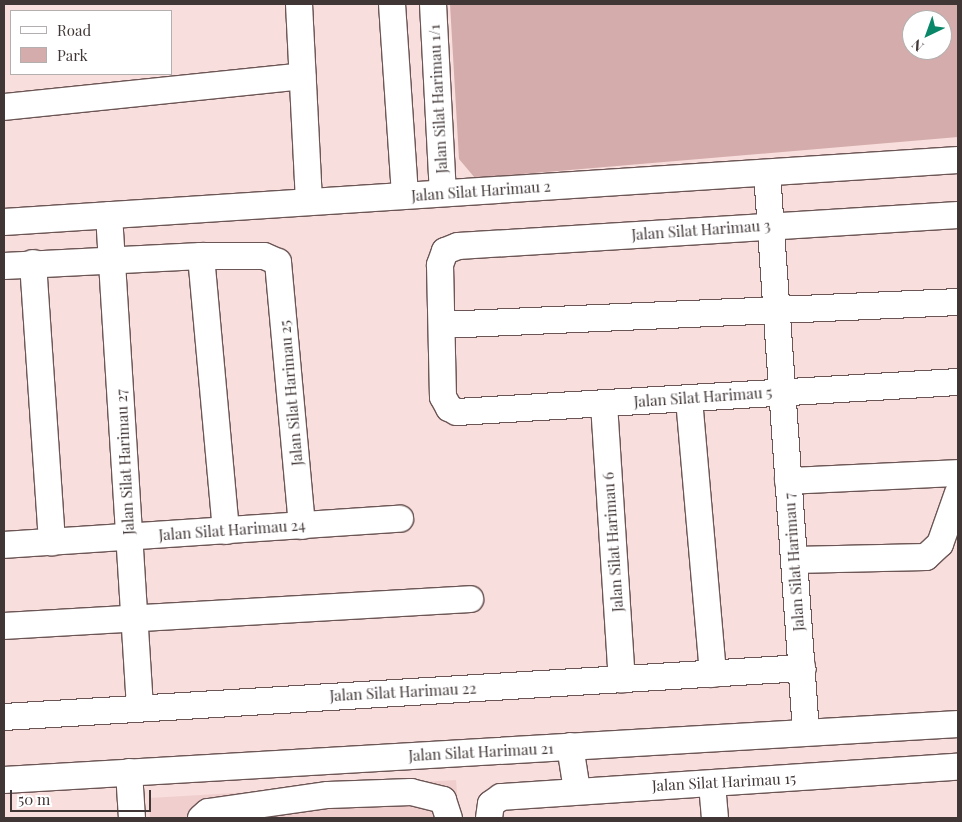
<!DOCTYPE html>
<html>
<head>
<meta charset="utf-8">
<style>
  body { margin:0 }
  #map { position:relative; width:962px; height:822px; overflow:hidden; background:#f8dedd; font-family:"Playfair Display",serif }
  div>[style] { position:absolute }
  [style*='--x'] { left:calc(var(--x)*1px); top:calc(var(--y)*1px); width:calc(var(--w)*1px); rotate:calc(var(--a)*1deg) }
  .built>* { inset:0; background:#f1cece }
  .green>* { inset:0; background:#d3acab }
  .roads { filter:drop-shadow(1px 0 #6c5655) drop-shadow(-1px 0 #6c5655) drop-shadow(0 1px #6c5655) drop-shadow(0 -1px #6c5655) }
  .minor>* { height:26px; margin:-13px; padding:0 13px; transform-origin:13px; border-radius:13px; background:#fff }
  span { translate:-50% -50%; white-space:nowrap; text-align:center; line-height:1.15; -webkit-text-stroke:5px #fff; paint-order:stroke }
  .street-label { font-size:15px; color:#413636 }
  .frame { position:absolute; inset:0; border:5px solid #413636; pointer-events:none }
  .legend { position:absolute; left:10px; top:10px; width:162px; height:65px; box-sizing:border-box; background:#fff; border:1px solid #b3afaf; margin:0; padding:6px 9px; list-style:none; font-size:15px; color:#413636 }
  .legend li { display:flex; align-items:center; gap:10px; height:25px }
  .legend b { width:25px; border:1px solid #b3afaf }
  .north { position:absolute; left:902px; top:10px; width:50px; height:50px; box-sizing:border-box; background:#fff; border:1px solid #b3afaf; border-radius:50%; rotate:222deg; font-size:14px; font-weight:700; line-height:20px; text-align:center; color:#413636 }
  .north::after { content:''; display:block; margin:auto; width:18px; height:22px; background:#0a8668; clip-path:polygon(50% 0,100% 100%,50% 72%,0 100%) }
  .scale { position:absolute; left:10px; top:790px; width:141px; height:22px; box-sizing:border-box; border:2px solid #413636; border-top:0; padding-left:6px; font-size:15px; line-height:18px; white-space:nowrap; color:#413636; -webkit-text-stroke:4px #fff; paint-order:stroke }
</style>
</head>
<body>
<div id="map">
  <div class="built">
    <i style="clip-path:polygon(456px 780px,459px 818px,150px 818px,149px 798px)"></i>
  </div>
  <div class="green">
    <i style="clip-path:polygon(evenodd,450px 4px,958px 4px,958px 137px,475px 178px,459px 159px,450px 4px,912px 20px,942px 20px,942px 50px,912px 50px,912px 20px)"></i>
  </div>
  <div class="roads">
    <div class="minor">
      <i style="--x:299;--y:4;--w:198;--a:87.1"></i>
      <i style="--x:392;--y:4;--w:192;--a:86.1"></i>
      <i style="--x:433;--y:4;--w:189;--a:87"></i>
      <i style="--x:4;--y:107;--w:300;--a:-5.9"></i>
      <i style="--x:767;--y:173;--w:560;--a:86.01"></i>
      <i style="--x:109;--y:215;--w:494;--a:86.4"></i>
      <i style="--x:958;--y:215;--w:501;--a:176.45"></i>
      <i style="--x:458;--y:246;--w:14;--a:159"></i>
      <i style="--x:445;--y:251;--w:15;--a:110"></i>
      <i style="--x:440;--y:265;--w:132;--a:88.7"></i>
      <i style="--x:443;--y:397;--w:13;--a:61"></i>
      <i style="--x:449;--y:408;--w:9;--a:27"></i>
      <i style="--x:457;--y:412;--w:502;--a:-3.43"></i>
      <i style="--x:4;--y:222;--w:956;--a:-3.72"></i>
      <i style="--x:201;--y:256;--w:276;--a:84.8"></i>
      <i style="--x:33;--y:263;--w:280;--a:86.1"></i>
      <i style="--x:4;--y:266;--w:197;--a:-2.9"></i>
      <i style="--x:201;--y:256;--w:63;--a:0"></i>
      <i style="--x:264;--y:256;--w:15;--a:23"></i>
      <i style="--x:278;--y:262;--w:265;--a:84.8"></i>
      <i style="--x:442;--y:325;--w:517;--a:-2.55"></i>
      <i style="--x:689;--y:399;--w:276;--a:85"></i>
      <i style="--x:604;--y:404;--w:276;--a:86.3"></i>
      <i style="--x:788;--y:481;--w:170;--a:-2.7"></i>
      <i style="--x:4;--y:545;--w:397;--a:-3.8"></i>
      <i style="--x:794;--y:560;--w:132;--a:-1.3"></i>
      <i style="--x:926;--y:557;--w:19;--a:-43"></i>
      <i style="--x:940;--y:544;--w:54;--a:-70.6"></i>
      <i style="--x:4;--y:626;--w:467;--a:-3.3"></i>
      <i style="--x:4;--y:717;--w:800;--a:-3.51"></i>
      <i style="--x:570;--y:746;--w:45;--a:81"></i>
      <i style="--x:129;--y:772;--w:46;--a:86.3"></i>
      <i style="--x:4;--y:780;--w:956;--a:-3.36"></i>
      <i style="--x:712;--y:784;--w:34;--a:85"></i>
      <i style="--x:201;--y:818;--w:9;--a:-41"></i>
      <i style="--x:208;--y:812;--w:121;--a:-8.1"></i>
      <i style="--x:328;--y:795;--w:83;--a:-2.1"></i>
      <i style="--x:411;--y:792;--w:33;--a:14"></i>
      <i style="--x:443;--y:800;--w:19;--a:72"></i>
      <i style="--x:489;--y:818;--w:14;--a:-82"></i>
      <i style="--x:491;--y:804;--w:12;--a:-35"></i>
      <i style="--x:501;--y:797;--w:458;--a:-3.8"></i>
    </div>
  </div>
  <div class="street-label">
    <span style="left:438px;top:99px;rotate:-93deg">Jalan Silat Harimau 1/1</span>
    <span style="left:481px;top:191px;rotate:-4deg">Jalan Silat Harimau 2</span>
    <span style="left:701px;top:230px;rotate:-4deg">Jalan Silat Harimau 3</span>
    <span style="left:291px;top:393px;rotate:-95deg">Jalan Silat Harimau 25</span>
    <span style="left:703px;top:397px;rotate:-4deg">Jalan Silat Harimau 5</span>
    <span style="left:125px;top:462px;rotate:-93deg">Jalan Silat Harimau 27</span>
    <span style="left:232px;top:530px;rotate:-4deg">Jalan Silat Harimau 24</span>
    <span style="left:613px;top:542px;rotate:-94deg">Jalan Silat Harimau 6</span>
    <span style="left:794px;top:562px;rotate:-94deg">Jalan Silat Harimau 7</span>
    <span style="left:403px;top:692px;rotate:-3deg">Jalan Silat Harimau 22</span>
    <span style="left:481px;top:752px;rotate:-3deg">Jalan Silat Harimau 21</span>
    <span style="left:724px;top:782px;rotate:-3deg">Jalan Silat Harimau 15</span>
  </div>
  <div class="frame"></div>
  <ul class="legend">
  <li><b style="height:6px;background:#fff"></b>Road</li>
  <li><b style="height:14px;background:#d3acab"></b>Park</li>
  </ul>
  <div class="north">N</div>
  <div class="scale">50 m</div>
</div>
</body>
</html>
